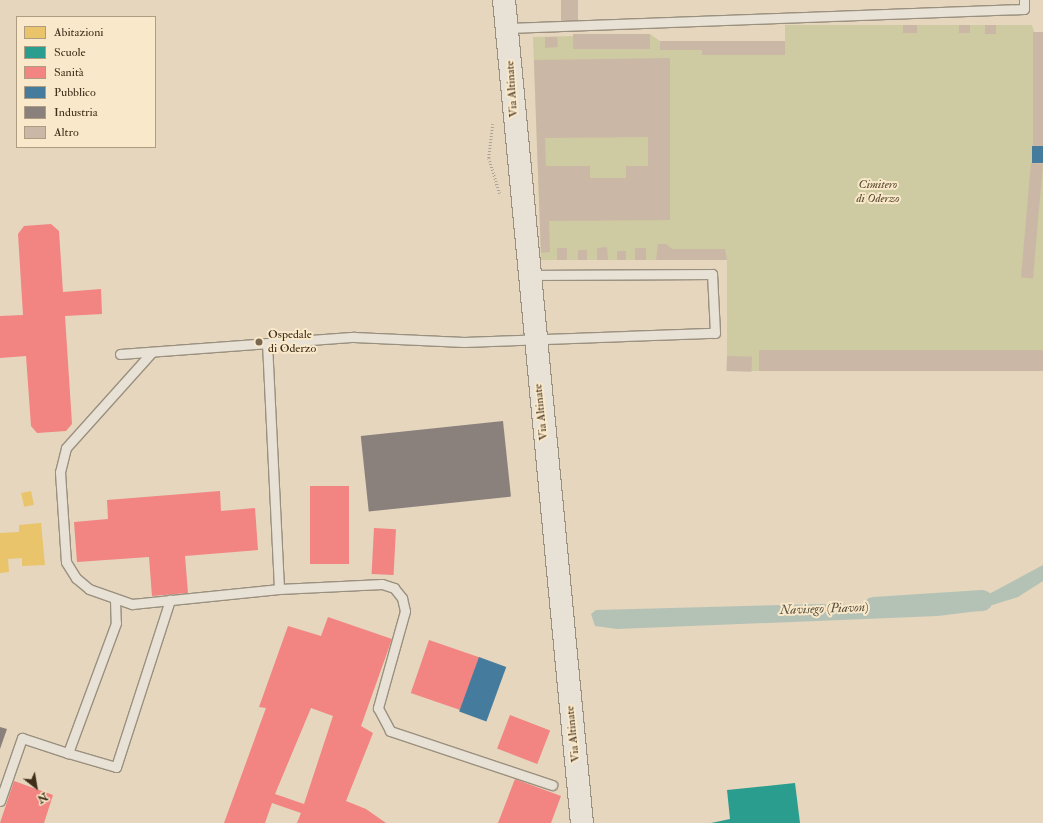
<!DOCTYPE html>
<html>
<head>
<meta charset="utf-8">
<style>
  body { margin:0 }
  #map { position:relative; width:1043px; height:823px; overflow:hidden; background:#e5d6bd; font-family:"IM FELL Double Pica",serif }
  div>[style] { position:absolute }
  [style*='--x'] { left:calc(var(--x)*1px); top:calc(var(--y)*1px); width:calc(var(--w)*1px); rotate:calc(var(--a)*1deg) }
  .green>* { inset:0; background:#cecaa1 }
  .water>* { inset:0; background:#b4c2b6 }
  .homes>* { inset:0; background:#e9c46a; transform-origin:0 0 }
  .schools>* { inset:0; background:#2a9d8f }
  .health>* { inset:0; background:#f28482; transform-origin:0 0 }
  .public>* { inset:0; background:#457b9d; transform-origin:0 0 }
  .industry>* { inset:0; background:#8a817c; transform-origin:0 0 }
  .canal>* { height:21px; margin:-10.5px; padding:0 10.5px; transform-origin:10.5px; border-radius:10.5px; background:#b4c2b6 }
  .building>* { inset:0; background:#cbb7a5; transform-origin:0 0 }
  .path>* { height:2.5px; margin-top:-1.25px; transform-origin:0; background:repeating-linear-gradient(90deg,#aaa397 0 1px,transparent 0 3px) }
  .roads { filter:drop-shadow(1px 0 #9a907f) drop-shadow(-1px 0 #9a907f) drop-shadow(0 1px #9a907f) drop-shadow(0 -1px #9a907f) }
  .lane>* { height:9px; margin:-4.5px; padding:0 4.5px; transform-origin:4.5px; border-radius:4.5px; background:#e8e1d5 }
  .secondary>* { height:22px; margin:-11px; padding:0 11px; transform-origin:11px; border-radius:11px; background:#e8e1d5 }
  .dots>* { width:11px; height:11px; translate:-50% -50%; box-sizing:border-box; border:2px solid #f9e8c9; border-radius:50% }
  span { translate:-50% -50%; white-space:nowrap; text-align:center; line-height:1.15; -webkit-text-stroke:4px #f9e8c9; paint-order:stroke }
  .street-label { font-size:12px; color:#3e2d18 }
  .park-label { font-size:12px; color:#574a2f; font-style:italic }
  .poi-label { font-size:12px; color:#3e2d18 }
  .left { translate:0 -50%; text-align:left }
  .water-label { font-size:13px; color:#56503f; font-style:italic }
  .legend { position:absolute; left:16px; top:16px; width:140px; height:132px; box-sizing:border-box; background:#f9e8c9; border:1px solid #ae9d82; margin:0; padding:5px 7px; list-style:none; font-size:12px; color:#3e2d18 }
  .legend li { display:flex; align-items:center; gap:8px; height:20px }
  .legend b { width:20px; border:1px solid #ae9d82 }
  .north { position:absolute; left:16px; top:767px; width:40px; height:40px; -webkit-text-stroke:3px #f9e8c9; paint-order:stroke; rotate:149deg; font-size:11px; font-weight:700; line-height:16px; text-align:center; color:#3e2d18 }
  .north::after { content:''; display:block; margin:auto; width:14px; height:18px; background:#3e2d18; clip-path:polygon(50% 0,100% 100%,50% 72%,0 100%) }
</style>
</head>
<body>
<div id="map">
  <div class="green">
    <i style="clip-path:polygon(785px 25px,1032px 25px,1034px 32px,1043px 32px,1043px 370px,727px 371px,727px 260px,541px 260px,533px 37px,650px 34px,660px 41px,785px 41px)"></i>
  </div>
  <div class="water">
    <i style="clip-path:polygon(1043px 565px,1043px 581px,1018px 597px,970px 612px,938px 616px,617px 629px,595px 626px,591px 614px,596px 610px,821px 604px,940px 606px,989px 594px)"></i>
  </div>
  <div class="homes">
    <i style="left:31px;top:491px;width:14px;height:10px;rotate:78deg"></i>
    <i style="clip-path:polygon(41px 523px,45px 565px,22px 566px,22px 558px,8px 559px,9px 572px,0 573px,0 533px,19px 532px,19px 525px)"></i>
  </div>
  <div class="schools">
    <i style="clip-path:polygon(795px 783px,800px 823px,711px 823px,730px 819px,727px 790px)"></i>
  </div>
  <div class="health">
    <i style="clip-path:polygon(51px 224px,59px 231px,63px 292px,101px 289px,102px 314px,65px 316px,72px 424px,66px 431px,37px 433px,31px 426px,26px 356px,0 358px,0 316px,23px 315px,18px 234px,24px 226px)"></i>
    <i style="left:310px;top:486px;width:39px;height:78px"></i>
    <i style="clip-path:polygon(220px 491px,221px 511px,255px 508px,258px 550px,185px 556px,188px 593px,152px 596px,149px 557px,77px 562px,74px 522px,108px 519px,107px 500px)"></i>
    <i style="left:374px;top:528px;width:22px;height:46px;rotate:3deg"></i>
    <i style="clip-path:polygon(evenodd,328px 617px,392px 639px,361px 726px,373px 733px,346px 801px,366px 809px,386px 823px,297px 823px,301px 813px,272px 803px,265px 823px,224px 823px,266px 708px,259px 707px,288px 626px,321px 636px,328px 617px,311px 708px,333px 716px,304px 804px,275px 794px,311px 708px)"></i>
    <i style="left:429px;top:640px;width:53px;height:56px;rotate:19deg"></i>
    <i style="left:510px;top:715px;width:43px;height:36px;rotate:21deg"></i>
    <i style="clip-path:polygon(515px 779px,561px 796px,551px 823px,498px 823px)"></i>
    <i style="clip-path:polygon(14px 781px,53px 795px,44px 823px,0 823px)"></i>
  </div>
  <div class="public">
    <i style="left:1032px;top:146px;width:11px;height:17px"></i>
    <i style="left:479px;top:657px;width:29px;height:58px;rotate:20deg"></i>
  </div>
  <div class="industry">
    <i style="left:503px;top:421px;width:76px;height:143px;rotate:84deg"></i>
    <i style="clip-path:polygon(0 727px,7px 729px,0 749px)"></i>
  </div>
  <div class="canal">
    <i style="--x:873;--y:607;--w:109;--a:-3.7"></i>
  </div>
  <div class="building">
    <i style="left:561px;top:0;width:17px;height:22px"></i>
    <i style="left:903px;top:25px;width:14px;height:8px"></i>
    <i style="left:959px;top:25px;width:11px;height:8px"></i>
    <i style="left:985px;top:25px;width:11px;height:9px"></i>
    <i style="left:1033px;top:32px;width:10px;height:114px"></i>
    <i style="left:650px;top:34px;width:15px;height:77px;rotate:90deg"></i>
    <i style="clip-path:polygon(545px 37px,557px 37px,558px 47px,545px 48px)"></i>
    <i style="clip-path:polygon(660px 41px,785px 41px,785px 55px,702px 55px,702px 50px,660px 50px)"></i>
    <i style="clip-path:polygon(evenodd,670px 58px,670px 220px,549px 221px,550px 252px,541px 253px,534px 60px,670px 58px,648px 137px,648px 166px,626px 166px,626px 178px,590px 178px,590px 166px,546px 166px,545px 138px,648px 137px)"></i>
    <i style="left:1031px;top:163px;width:12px;height:115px;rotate:5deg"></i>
    <i style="clip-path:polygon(658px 244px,666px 244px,672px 249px,725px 249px,727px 260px,656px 260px)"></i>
    <i style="clip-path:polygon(607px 247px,608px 260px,597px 260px,597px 248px)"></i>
    <i style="left:557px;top:248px;width:10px;height:12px"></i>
    <i style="left:635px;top:248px;width:11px;height:12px"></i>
    <i style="left:578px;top:250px;width:9px;height:10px"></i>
    <i style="left:617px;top:251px;width:9px;height:9px"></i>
    <i style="left:759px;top:350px;width:284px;height:21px"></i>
    <i style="left:727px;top:356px;width:25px;height:15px;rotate:2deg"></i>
  </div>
  <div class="path">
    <i style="--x:493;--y:124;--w:34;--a:97"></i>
    <i style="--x:489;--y:158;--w:37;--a:73"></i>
  </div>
  <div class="roads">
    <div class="lane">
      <i style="--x:508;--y:28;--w:516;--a:-2.11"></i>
      <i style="--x:1024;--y:9;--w:9;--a:-90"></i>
      <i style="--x:267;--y:343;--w:246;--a:87.2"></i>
      <i style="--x:279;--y:589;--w:103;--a:-2.8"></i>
      <i style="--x:382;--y:584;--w:13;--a:18"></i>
      <i style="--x:394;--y:588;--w:13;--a:51"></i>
      <i style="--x:402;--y:598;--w:13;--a:77"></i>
      <i style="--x:405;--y:611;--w:101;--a:105.6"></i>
      <i style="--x:378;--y:708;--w:26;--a:62"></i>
      <i style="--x:390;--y:731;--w:171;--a:18.4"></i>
      <i style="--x:152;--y:352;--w:129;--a:131.9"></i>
      <i style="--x:66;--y:448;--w:25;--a:104"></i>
      <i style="--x:60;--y:472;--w:90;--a:86.2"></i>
      <i style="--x:66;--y:562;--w:19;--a:58"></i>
      <i style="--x:76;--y:578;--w:17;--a:40"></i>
      <i style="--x:89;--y:589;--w:46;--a:19.2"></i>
      <i style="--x:132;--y:604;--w:148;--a:-5.8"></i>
      <i style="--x:120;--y:354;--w:235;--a:-4.2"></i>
      <i style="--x:354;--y:337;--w:110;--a:2.6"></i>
      <i style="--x:464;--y:342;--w:251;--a:-2.1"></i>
      <i style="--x:715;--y:333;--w:59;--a:-92.9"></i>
      <i style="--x:712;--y:274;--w:183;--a:179.7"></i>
      <i style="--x:115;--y:600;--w:23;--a:88"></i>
      <i style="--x:116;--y:623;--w:139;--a:110.3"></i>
      <i style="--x:68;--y:753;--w:50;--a:16.3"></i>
      <i style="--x:116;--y:767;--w:176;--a:-72.1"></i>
      <i style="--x:0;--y:801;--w:67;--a:-70.8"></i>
      <i style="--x:22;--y:738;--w:48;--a:18.1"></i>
    </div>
    <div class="secondary">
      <i style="--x:504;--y:0;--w:827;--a:84.59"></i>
    </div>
  </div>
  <div class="dots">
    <i style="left:259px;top:342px;background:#786852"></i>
  </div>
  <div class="street-label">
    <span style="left:512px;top:89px;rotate:-94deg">Via Altinate</span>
    <span style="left:541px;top:412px;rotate:-96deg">Via Altinate</span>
    <span style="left:573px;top:734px;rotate:-96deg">Via Altinate</span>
  </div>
  <div class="park-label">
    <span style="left:878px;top:192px">Cimitero<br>di Oderzo</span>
  </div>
  <div class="poi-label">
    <span class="left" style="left:268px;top:342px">Ospedale<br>di Oderzo</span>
  </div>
  <div class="water-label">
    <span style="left:824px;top:609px;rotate:-2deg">Navisego (Piavon)</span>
  </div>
  <ul class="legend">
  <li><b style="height:11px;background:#e9c46a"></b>Abitazioni</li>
  <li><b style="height:11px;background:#2a9d8f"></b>Scuole</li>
  <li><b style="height:11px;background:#f28482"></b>Sanità</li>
  <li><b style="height:11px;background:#457b9d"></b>Pubblico</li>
  <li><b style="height:11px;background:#8a817c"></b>Industria</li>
  <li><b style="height:11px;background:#cbb7a5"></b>Altro</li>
  </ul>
  <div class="north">N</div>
</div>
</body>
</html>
